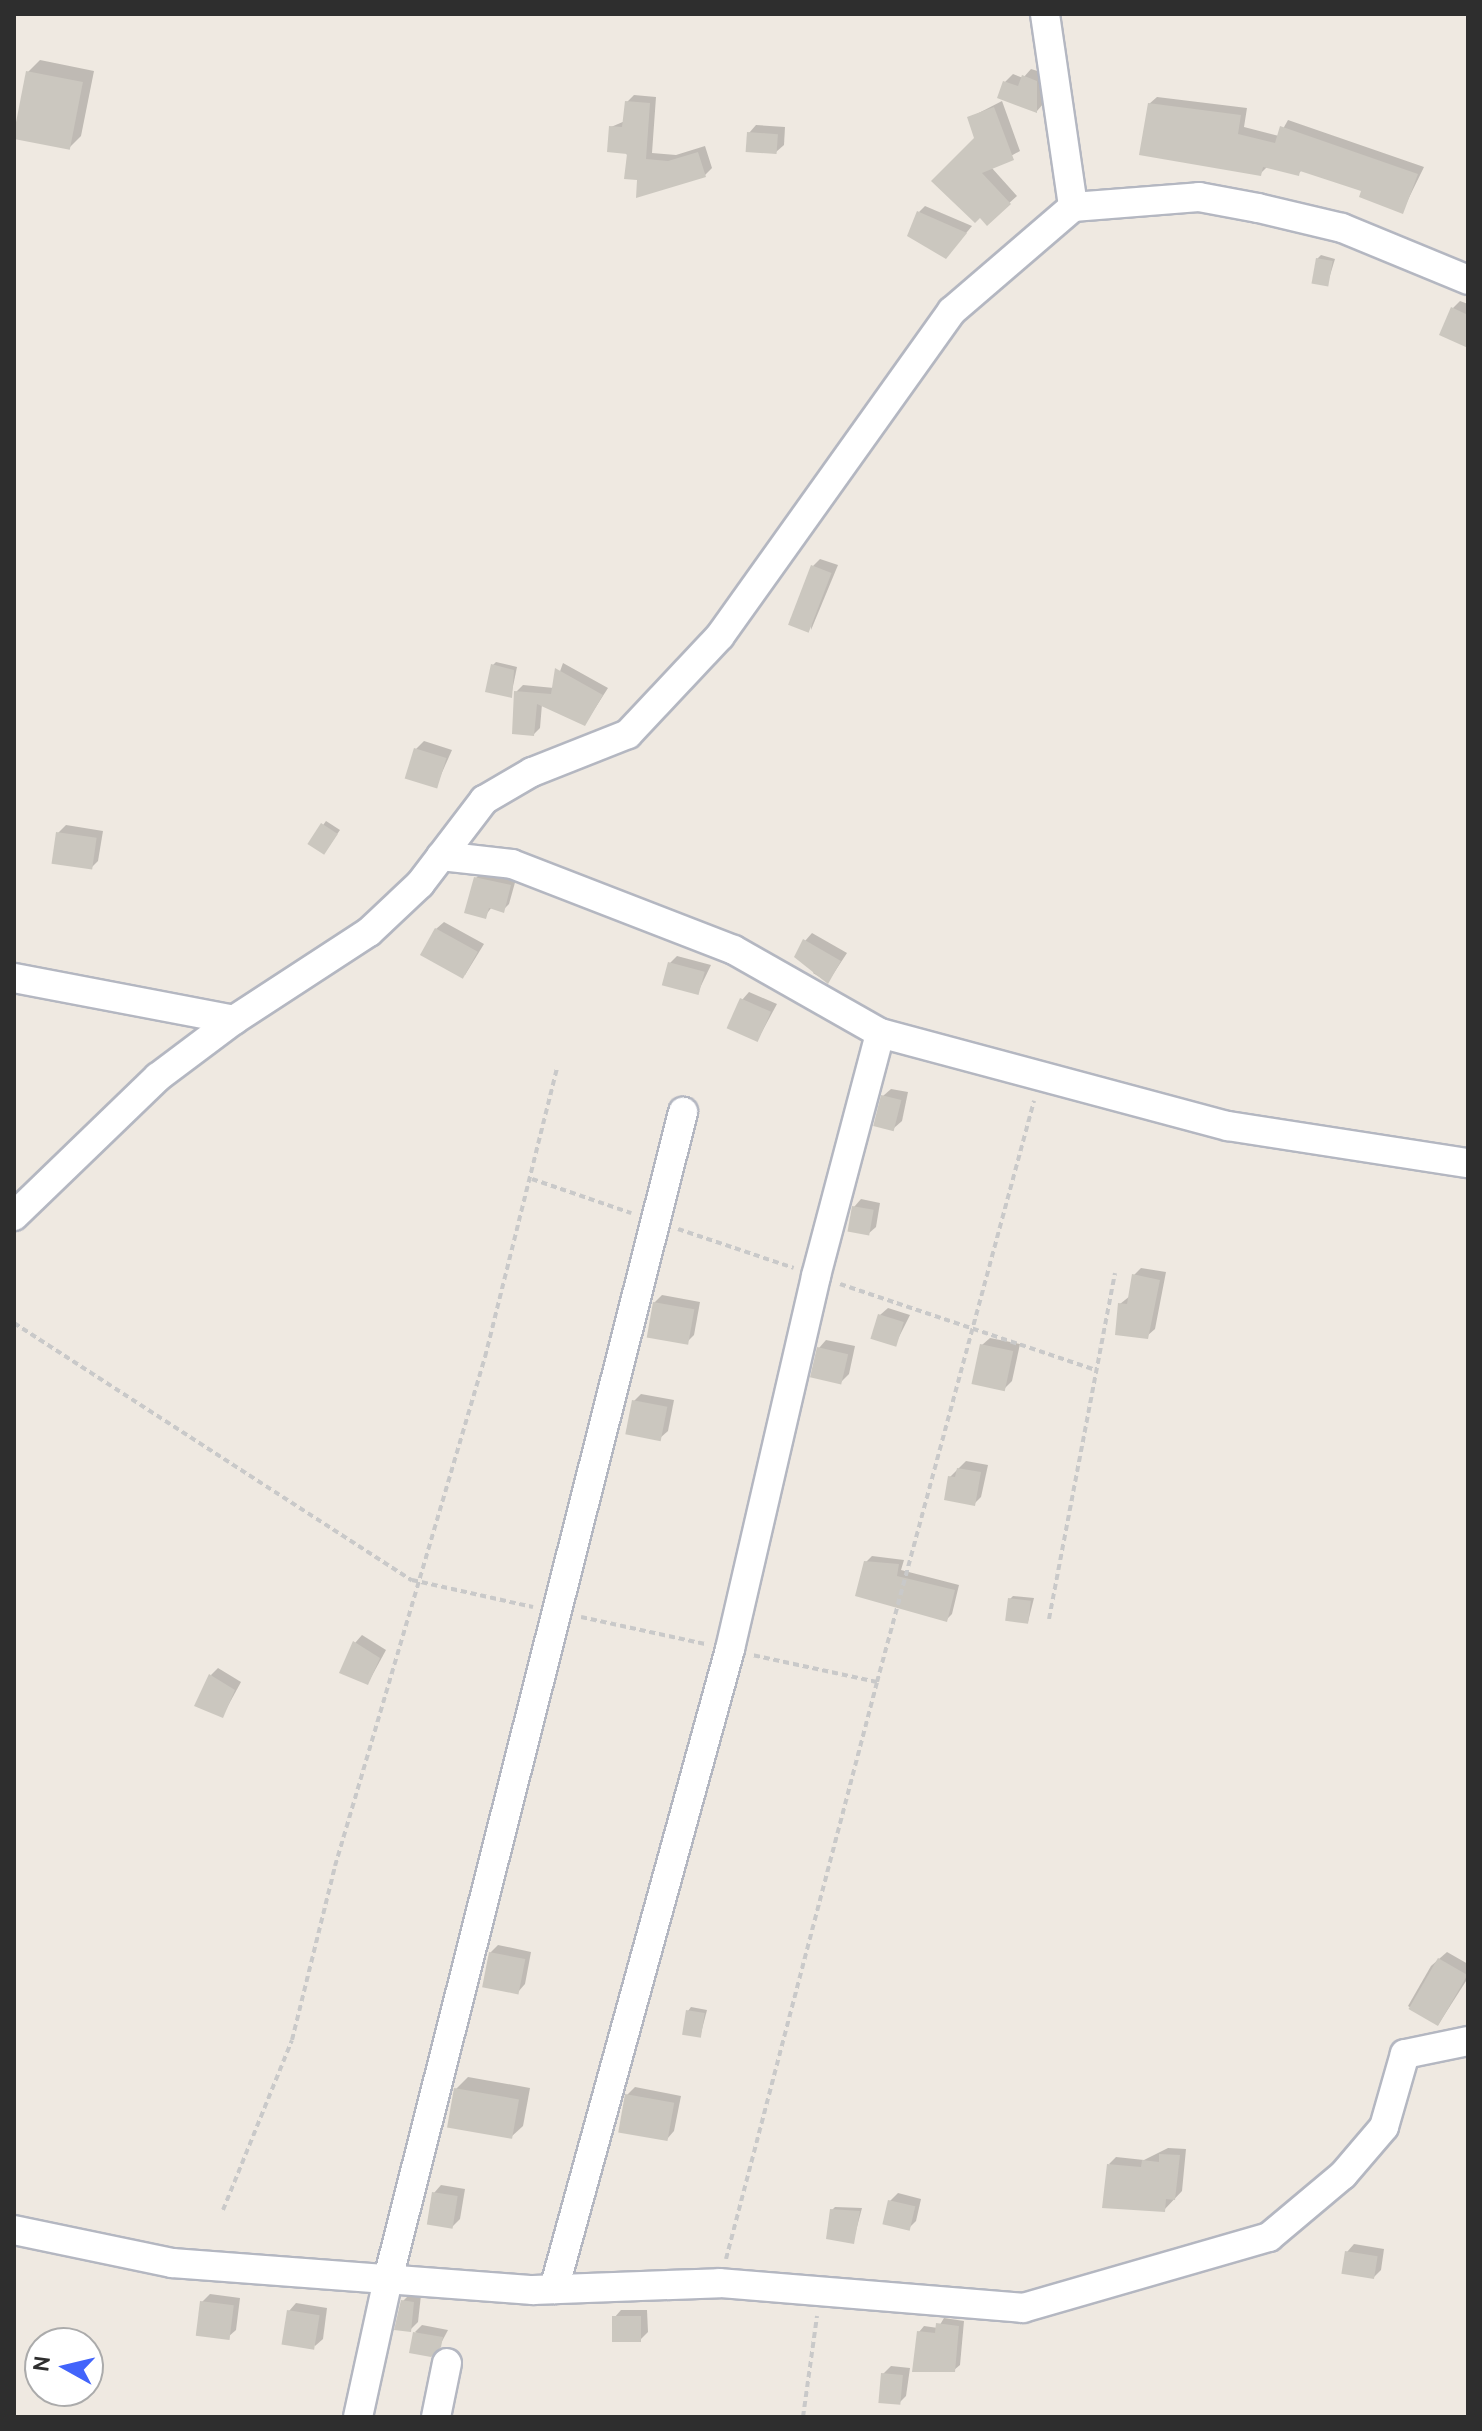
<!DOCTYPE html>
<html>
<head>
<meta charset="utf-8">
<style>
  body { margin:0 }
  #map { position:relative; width:1482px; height:2431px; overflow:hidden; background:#efe9e1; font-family:Cabin,sans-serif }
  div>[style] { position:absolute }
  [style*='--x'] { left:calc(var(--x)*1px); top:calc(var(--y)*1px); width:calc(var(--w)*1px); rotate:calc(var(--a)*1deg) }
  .shadow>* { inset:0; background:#0003 }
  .building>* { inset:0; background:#cbc7bf; transform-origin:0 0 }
  .path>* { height:4px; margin-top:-2px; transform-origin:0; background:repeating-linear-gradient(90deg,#c9c9c9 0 6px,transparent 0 10px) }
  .roads { filter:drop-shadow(2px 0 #b4b7c1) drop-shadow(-2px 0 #b4b7c1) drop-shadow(0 2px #b4b7c1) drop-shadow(0 -2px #b4b7c1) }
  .minor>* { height:28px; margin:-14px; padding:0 14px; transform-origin:14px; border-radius:14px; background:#fff }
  span { translate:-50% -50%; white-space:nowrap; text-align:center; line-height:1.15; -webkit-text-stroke:6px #fff; paint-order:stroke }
  .frame { position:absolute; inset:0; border:16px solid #2e2e2e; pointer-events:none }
  .north { position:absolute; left:24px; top:2327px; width:80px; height:80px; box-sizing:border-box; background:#fff; border:2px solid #ababab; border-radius:50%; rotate:278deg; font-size:22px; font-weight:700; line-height:32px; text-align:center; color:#2e2e2e }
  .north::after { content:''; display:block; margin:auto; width:28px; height:36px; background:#4264fb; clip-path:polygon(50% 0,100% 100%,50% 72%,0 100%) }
</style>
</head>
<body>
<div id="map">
  <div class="shadow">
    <i style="clip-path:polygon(40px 60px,94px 71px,81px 136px,69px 148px,28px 72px)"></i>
    <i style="clip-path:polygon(1031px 69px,1044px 73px,1044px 103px,1037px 111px,1005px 82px,1013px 74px,1023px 78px)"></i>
    <i style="clip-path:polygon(634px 95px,656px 97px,652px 153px,676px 155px,705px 146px,712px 168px,705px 175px,640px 178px,611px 127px,625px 121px,627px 102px)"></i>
    <i style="clip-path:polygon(1157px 97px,1247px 108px,1244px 127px,1279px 136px,1288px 120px,1424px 167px,1402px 212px,1363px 190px,1302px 170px,1298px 174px,1268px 166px,1260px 174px,1149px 104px)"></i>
    <i style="clip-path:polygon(1002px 101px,1020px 151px,991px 167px,1017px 196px,987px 223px,977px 138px,969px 118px)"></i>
    <i style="clip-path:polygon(756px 125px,785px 127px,784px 145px,776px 152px,749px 133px)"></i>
    <i style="clip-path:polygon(925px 206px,972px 226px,952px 250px,919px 212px)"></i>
    <i style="clip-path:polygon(1321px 255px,1335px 259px,1327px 285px,1317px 259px)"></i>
    <i style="clip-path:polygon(1460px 301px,1468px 304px,1468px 344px,1453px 308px)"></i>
    <i style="clip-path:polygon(820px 559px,838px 565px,811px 630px,813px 566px)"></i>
    <i style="clip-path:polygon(496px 662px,517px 667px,511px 696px,493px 665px)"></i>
    <i style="clip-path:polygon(563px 663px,608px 688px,585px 724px,542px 704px,540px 728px,534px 734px,516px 692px,523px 685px,554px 688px)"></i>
    <i style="clip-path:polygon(424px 741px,452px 750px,436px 786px,416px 749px)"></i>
    <i style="clip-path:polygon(326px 821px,340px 830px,327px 849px,310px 843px)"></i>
    <i style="clip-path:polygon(66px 825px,103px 831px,98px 861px,91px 868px,58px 833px)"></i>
    <i style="clip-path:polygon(482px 872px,516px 879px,509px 904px,503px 910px,492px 907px,485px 916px,476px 878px)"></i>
    <i style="clip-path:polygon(444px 922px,484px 944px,465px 975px,436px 929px)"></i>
    <i style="clip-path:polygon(812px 933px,847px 953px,828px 982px,813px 973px,816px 968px,805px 941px)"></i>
    <i style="clip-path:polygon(677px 956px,711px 965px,698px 992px,670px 963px)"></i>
    <i style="clip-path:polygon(749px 992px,777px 1004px,758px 1039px,742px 1000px)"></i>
    <i style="clip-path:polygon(891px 1089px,908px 1092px,902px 1121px,894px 1128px,883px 1096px)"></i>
    <i style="clip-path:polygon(861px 1199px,880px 1203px,876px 1227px,868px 1234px,854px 1207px)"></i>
    <i style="clip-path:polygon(1141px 1268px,1166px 1272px,1155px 1329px,1147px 1336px,1120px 1304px,1130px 1296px,1134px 1275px)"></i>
    <i style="clip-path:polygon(662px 1295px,700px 1302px,694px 1335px,687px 1342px,654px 1303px)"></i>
    <i style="clip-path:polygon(888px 1308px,910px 1315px,895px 1345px,880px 1315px)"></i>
    <i style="clip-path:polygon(990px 1338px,1020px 1344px,1012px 1381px,1004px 1389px,982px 1345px)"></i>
    <i style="clip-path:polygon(826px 1340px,855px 1346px,849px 1374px,841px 1382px,819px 1348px)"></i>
    <i style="clip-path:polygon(641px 1394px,674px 1400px,668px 1431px,660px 1438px,634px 1401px)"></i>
    <i style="clip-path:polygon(966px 1461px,988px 1465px,981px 1497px,974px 1504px,950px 1477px)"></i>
    <i style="clip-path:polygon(872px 1556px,904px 1560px,901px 1570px,959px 1585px,952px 1614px,947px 1619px,866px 1562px)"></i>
    <i style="clip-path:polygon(1013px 1596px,1034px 1598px,1028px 1622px,1010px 1599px)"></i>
    <i style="clip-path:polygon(362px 1635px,386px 1650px,368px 1683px,355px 1643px)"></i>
    <i style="clip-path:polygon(218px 1668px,241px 1682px,223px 1715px,211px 1675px)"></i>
    <i style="clip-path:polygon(498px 1945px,531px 1952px,525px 1984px,518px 1992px,490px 1953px)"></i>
    <i style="clip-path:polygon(1447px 1952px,1468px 1964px,1468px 1978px,1438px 2025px,1408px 2006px,1431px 1966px)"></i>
    <i style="clip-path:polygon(691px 2007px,707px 2010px,700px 2037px,688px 2011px)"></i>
    <i style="clip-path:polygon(468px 2077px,530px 2088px,523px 2126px,511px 2137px,456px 2089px)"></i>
    <i style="clip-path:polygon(635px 2087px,681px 2096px,674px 2131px,667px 2139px,627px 2095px)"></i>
    <i style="clip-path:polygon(1168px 2148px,1186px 2149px,1182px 2191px,1164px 2210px,1109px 2164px,1116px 2157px,1144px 2160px)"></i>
    <i style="clip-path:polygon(441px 2185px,465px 2189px,460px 2219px,452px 2227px,434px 2193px)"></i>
    <i style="clip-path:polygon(898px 2193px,921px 2199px,916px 2221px,909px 2228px,890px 2201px)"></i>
    <i style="clip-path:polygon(835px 2207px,862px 2208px,853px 2242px,832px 2210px)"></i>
    <i style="clip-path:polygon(1354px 2244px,1384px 2249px,1381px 2270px,1374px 2277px,1347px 2252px)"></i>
    <i style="clip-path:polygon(210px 2294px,240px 2298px,236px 2330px,228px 2337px,202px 2302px)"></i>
    <i style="clip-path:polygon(410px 2294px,421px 2295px,418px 2322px,410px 2330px,403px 2301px)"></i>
    <i style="clip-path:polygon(296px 2303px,327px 2308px,323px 2339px,315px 2346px,289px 2311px)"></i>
    <i style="clip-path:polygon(621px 2310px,647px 2310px,648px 2332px,640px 2340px,614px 2318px)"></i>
    <i style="clip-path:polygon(944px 2318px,964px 2321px,960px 2365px,954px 2370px,919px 2332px,924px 2326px,938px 2328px)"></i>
    <i style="clip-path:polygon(422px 2325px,448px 2330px,439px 2347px,415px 2332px)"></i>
    <i style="clip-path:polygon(891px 2366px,910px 2368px,906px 2396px,899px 2403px,883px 2374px)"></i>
  </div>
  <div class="building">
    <i style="left:26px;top:71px;width:58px;height:69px;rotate:11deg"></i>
    <i style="clip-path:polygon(1022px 75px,1037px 81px,1037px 113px,997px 98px,1003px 81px,1018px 86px)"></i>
    <i style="clip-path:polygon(625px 101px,650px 103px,646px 159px,668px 161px,698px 152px,706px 177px,636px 198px,637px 180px,624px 179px,627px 154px,607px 152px,609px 126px,622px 127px)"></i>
    <i style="clip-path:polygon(1148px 103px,1241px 115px,1238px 134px,1275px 143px,1280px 126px,1418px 174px,1403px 214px,1359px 197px,1361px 191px,1300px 171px,1299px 176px,1263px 167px,1261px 176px,1139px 155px)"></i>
    <i style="clip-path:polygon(994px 107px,1014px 160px,982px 173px,1011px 204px,987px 226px,980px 218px,975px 223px,931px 181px,974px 138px,967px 117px)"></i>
    <i style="left:747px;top:132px;width:31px;height:20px;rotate:4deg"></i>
    <i style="clip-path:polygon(917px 211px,967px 233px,946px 259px,907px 236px)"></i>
    <i style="left:1316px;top:258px;width:17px;height:26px;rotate:10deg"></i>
    <i style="clip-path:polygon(1451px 307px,1468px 315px,1468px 348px,1439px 335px)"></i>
    <i style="left:811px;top:565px;width:22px;height:64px;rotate:21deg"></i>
    <i style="clip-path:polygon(491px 664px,514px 670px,512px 698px,485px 692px)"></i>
    <i style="clip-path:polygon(555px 668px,603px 695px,585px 726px,537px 704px,534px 736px,512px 734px,514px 691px,551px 694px)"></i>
    <i style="left:414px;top:748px;width:34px;height:32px;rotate:17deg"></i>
    <i style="left:321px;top:823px;width:20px;height:25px;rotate:33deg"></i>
    <i style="left:56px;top:832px;width:41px;height:32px;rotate:8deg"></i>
    <i style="clip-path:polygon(474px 877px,511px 885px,504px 913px,489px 908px,486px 919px,464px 913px)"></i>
    <i style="left:435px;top:928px;width:49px;height:31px;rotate:29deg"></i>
    <i style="clip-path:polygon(803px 939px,841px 961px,828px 984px,794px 957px)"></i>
    <i style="left:668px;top:962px;width:38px;height:24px;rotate:15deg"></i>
    <i style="left:740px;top:998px;width:34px;height:33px;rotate:24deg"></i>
    <i style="left:881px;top:1095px;width:21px;height:32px;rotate:14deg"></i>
    <i style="left:852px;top:1206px;width:22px;height:26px;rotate:10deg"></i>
    <i style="clip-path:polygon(1132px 1274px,1160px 1280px,1148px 1339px,1115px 1335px,1118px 1303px,1127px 1304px)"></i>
    <i style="left:653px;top:1302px;width:42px;height:36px;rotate:10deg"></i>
    <i style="left:878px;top:1314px;width:27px;height:26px;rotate:17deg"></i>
    <i style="left:980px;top:1344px;width:34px;height:41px;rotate:12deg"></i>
    <i style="left:817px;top:1347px;width:32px;height:31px;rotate:13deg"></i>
    <i style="left:632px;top:1400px;width:36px;height:35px;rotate:11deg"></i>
    <i style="clip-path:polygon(957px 1468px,981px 1472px,975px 1506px,944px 1500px,948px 1476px,955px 1477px)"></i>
    <i style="clip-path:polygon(864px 1561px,899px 1564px,897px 1576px,955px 1590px,947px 1622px,855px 1596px)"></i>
    <i style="left:1008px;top:1598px;width:23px;height:23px;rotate:7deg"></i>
    <i style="clip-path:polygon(353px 1641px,380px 1658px,368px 1685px,339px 1673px)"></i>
    <i style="clip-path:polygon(209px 1674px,235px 1690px,223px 1718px,194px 1706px)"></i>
    <i style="left:489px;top:1952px;width:37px;height:36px;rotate:11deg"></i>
    <i style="left:1438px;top:1958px;width:34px;height:59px;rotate:30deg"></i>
    <i style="left:686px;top:2010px;width:19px;height:25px;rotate:9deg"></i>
    <i style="left:454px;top:2088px;width:66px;height:40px;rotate:10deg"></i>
    <i style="left:625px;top:2094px;width:50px;height:39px;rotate:10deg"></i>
    <i style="clip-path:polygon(1159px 2154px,1180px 2155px,1175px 2200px,1166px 2199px,1165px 2212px,1102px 2208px,1107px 2164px,1141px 2167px,1142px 2160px,1159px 2162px)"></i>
    <i style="left:432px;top:2192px;width:26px;height:33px;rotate:9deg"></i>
    <i style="left:888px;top:2200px;width:28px;height:25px;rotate:13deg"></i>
    <i style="clip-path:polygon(830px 2209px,860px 2211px,854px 2244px,826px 2239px)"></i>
    <i style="left:1345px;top:2251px;width:33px;height:23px;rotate:9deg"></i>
    <i style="clip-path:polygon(401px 2300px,414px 2302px,411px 2332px,394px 2330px)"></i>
    <i style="left:200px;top:2301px;width:34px;height:35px;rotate:7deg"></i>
    <i style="left:287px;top:2310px;width:33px;height:35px;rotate:9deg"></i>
    <i style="left:641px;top:2316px;width:26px;height:29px;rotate:90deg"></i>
    <i style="clip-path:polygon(936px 2323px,959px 2326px,955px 2372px,912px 2372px,917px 2331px,935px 2333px)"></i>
    <i style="clip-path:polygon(413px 2332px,443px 2337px,441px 2347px,431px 2357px,409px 2353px)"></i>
    <i style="left:881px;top:2373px;width:22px;height:30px;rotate:5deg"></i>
  </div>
  <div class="path">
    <i style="--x:532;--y:1179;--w:105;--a:19"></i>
    <i style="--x:678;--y:1229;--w:122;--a:18.6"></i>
    <i style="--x:840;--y:1284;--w:272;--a:18.6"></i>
    <i style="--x:14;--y:1323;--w:474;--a:32.9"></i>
    <i style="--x:412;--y:1580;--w:124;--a:12.6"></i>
    <i style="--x:581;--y:1617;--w:127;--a:12.3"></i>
    <i style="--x:1049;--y:1619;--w:352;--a:-79.2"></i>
    <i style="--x:877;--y:1682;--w:602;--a:-74.88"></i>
    <i style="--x:223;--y:2210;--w:183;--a:-67.9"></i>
    <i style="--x:292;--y:2040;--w:179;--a:-76.1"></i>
    <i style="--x:335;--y:1866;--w:531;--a:-73.58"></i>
    <i style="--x:485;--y:1357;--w:298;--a:-76"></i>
    <i style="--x:726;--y:2259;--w:596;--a:-75.33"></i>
    <i style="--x:877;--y:1682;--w:128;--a:-167.8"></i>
    <i style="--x:803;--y:2417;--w:102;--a:-82.1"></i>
  </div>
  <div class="roads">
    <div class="minor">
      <i style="--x:1045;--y:14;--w:195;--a:81.7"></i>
      <i style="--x:441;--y:856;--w:71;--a:6.4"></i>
      <i style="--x:512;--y:864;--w:238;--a:21.2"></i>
      <i style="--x:734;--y:950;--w:168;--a:29.6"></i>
      <i style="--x:880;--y:1033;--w:360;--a:15"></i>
      <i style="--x:1228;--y:1126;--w:243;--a:8.8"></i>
      <i style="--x:14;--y:978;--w:224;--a:10.8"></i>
      <i style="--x:14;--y:1216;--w:200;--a:-44"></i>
      <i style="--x:158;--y:1077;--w:95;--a:-36.9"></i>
      <i style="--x:234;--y:1020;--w:161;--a:-33.1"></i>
      <i style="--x:369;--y:932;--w:70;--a:-43.3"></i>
      <i style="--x:420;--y:884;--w:106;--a:-52.7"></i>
      <i style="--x:484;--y:800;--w:56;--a:-30.3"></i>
      <i style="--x:532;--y:772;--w:103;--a:-21.6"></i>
      <i style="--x:628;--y:734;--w:134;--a:-46.8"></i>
      <i style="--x:720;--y:636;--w:399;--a:-54.5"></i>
      <i style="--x:952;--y:311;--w:160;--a:-40.7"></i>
      <i style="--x:1073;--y:207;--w:126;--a:-4.5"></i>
      <i style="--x:1199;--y:197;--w:60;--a:10.6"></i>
      <i style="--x:1258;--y:208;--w:86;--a:13.4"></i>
      <i style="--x:1342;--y:228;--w:136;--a:22.4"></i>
      <i style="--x:14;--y:2230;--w:161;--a:11.8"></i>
      <i style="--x:172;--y:2263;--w:362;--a:4.3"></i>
      <i style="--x:533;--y:2290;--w:187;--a:-2.1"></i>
      <i style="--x:720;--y:2283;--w:304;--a:4.7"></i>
      <i style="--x:1023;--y:2308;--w:256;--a:-16.1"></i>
      <i style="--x:1269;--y:2237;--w:97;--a:-40"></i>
      <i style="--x:1343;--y:2175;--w:63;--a:-49.5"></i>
      <i style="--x:1384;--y:2127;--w:76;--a:-74"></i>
      <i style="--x:1405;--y:2054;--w:64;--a:-11.7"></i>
      <i style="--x:554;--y:2289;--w:664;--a:-74.62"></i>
      <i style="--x:730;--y:1649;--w:383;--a:-77"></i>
      <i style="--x:816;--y:1276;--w:251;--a:-75.2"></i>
      <i style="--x:358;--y:2417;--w:141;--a:-77.7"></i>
      <i style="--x:388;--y:2279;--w:1204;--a:-75.81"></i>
      <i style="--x:436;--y:2417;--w:55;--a:-78.5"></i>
    </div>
  </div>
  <div class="frame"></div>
  <div class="north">N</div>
</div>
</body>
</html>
